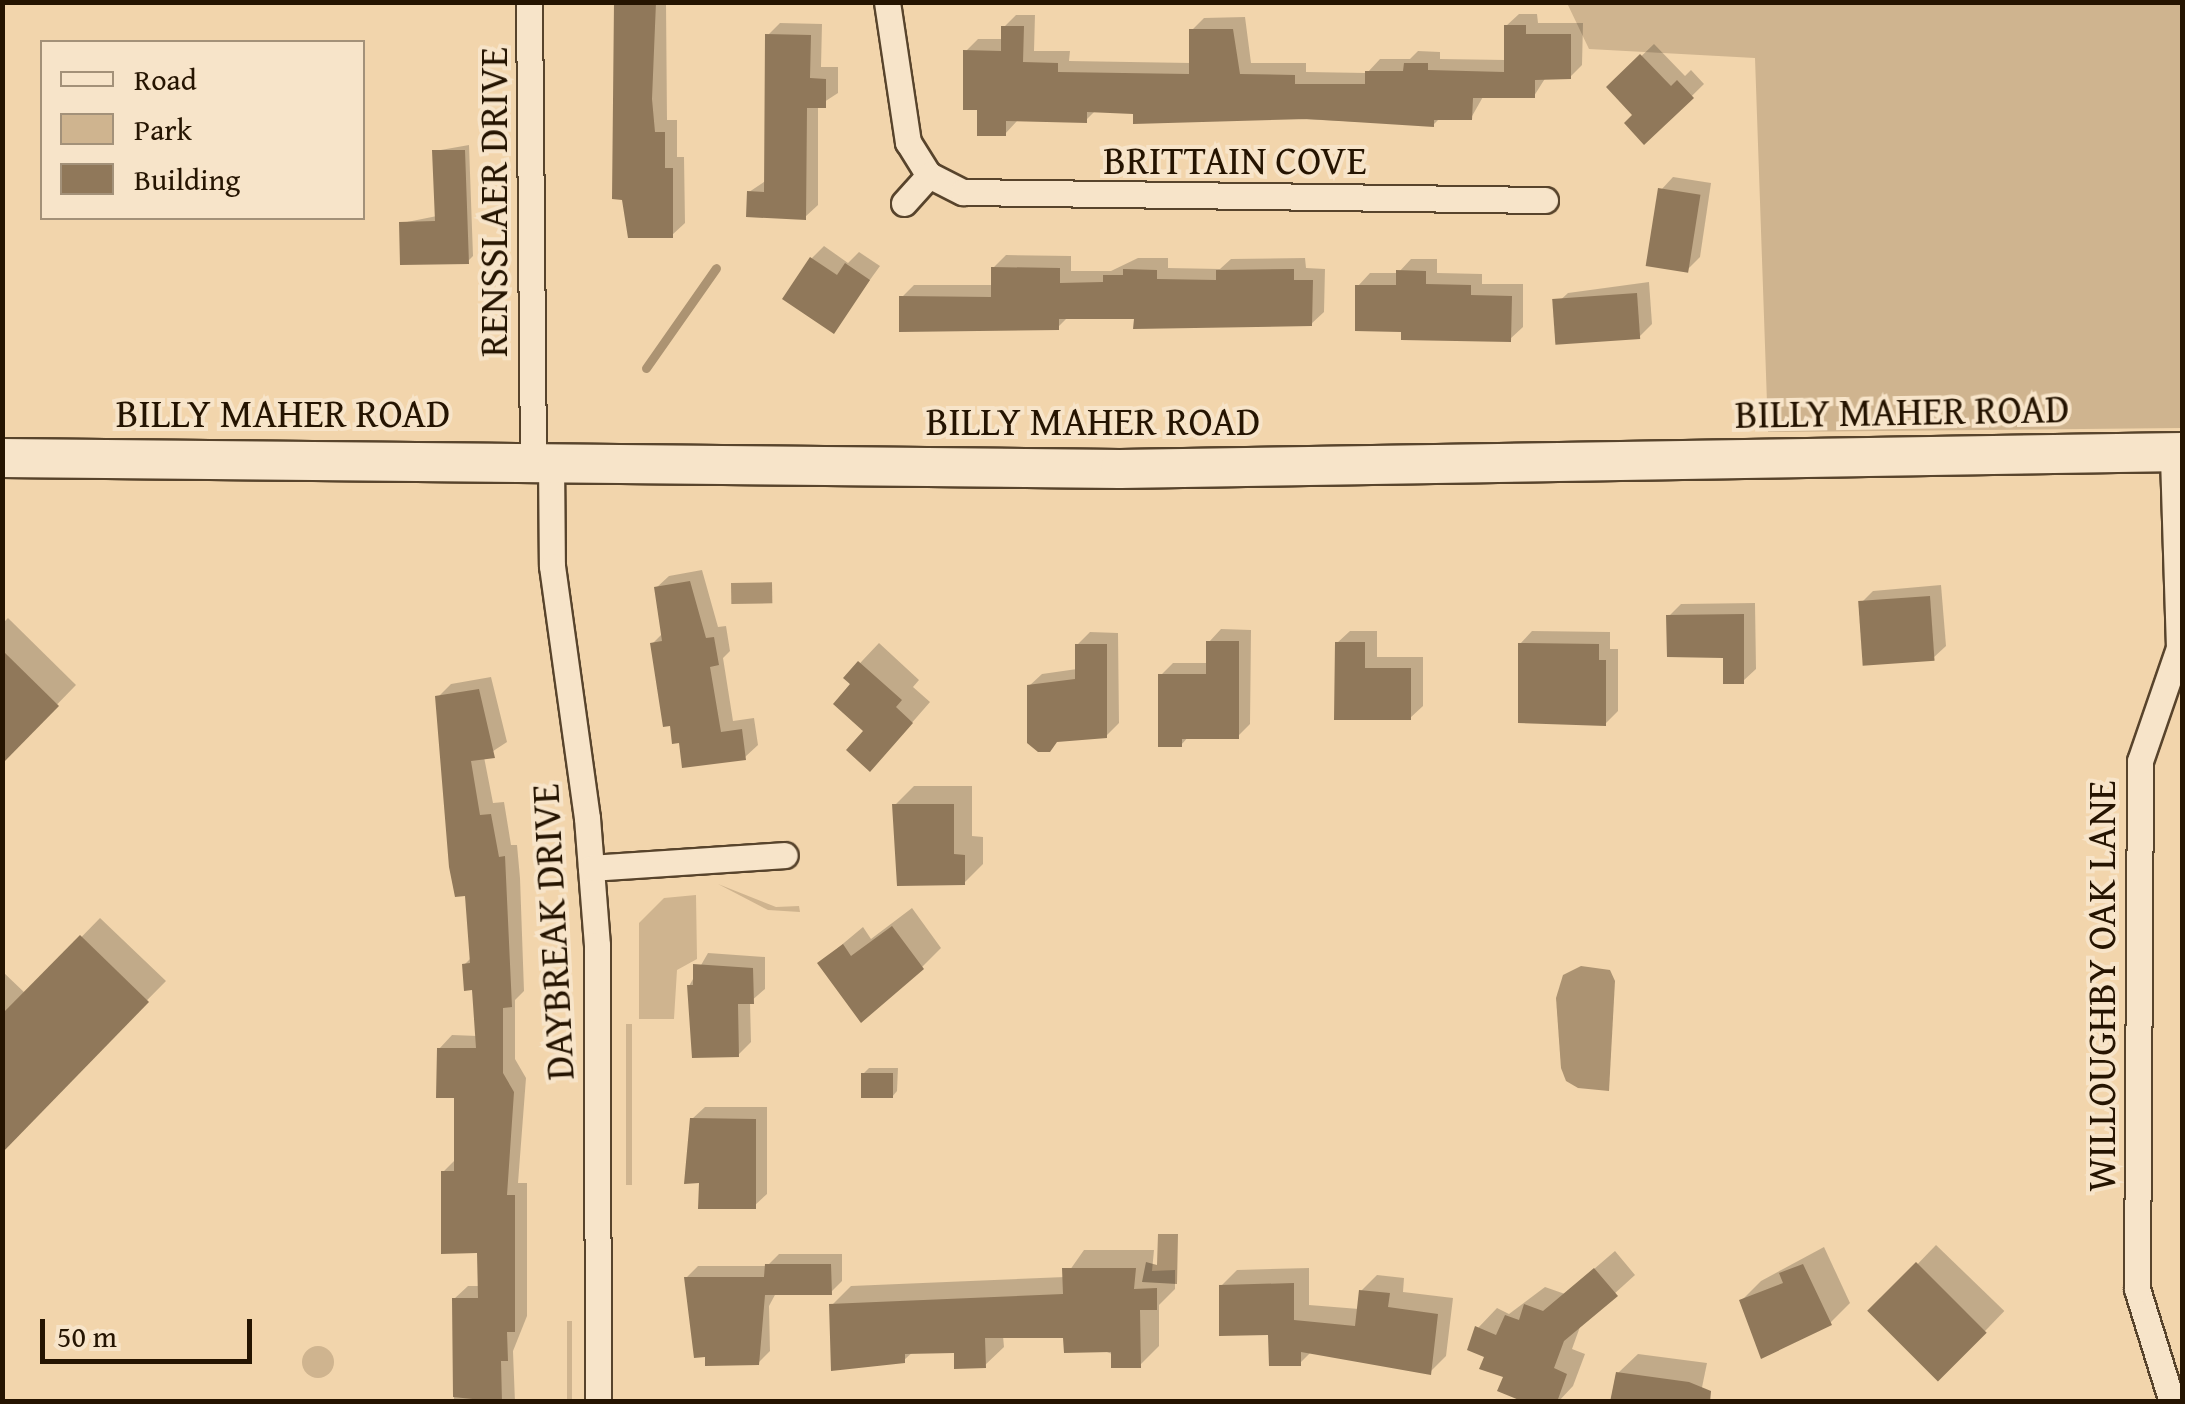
<!DOCTYPE html>
<html>
<head>
<meta charset="utf-8">
<style>
  body { margin:0 }
  #map { position:relative; width:2185px; height:1404px; overflow:hidden; background:#f2d5ac; font-family:"Gentium Book Plus",serif }
  div>[style] { position:absolute }
  [style*='--x'] { left:calc(var(--x)*1px); top:calc(var(--y)*1px); width:calc(var(--w)*1px); rotate:calc(var(--a)*1deg) }
  .green>* { inset:0; background:#cfb48f; transform-origin:0 0 }
  .round { border-radius:50% }
  .water>* { inset:0; background:#ac9372; transform-origin:0 0 }
  .shadow>* { inset:0; background:#0003; transform-origin:0 0 }
  .stream>* { height:9px; margin:-4.5px; padding:0 4.5px; transform-origin:4.5px; border-radius:4.5px; background:#ac9372 }
  .building>* { inset:0; background:#90785a; transform-origin:0 0 }
  .roads { filter:drop-shadow(2px 0 #58442c) drop-shadow(-2px 0 #58442c) drop-shadow(0 2px #58442c) drop-shadow(0 -2px #58442c) }
  .minor>* { height:25px; margin:-12.5px; padding:0 12.5px; transform-origin:12.5px; border-radius:12.5px; background:#f7e4c9 }
  .secondary>* { height:38px; margin:-19px; padding:0 19px; transform-origin:19px; border-radius:19px; background:#f7e4c9 }
  span { translate:-50% -50%; white-space:nowrap; text-align:center; line-height:1.15; -webkit-text-stroke:8px #f7e4c9; paint-order:stroke }
  .street-label { font-size:40px; color:#251401 }
  .frame { position:absolute; inset:0; border:5px solid #251401; pointer-events:none }
  .legend { position:absolute; left:40px; top:40px; width:325px; height:180px; box-sizing:border-box; background:#f7e4c9; border:2px solid #a39179; margin:0; padding:12px 18px; list-style:none; font-size:30px; color:#251401 }
  .legend li { display:flex; align-items:center; gap:20px; height:50px }
  .legend b { width:50px; border:2px solid #a39179 }
  .scale { position:absolute; left:40px; top:1319px; width:212px; height:45px; box-sizing:border-box; border:5px solid #251401; border-top:0; padding-left:12px; font-size:30px; line-height:35px; white-space:nowrap; color:#251401; -webkit-text-stroke:8px #f7e4c9; paint-order:stroke }
</style>
</head>
<body>
<div id="map">
  <div class="green">
    <i style="clip-path:polygon(1567px 3px,2182px 3px,2182px 428px,1768px 432px,1755px 58px,1589px 49px)"></i>
    <i style="clip-path:polygon(718px 884px,776px 907px,799px 906px,800px 912px,768px 910px)"></i>
    <i style="clip-path:polygon(696px 895px,697px 959px,677px 970px,674px 1019px,639px 1019px,639px 923px,664px 898px)"></i>
    <i style="left:626px;top:1024px;width:6px;height:161px"></i>
    <i style="left:567px;top:1321px;width:5px;height:80px"></i>
    <i class="round" style="left:302px;top:1346px;width:32px;height:32px"></i>
  </div>
  <div class="water">
    <i style="left:731px;top:583px;width:41px;height:21px;rotate:-1deg"></i>
    <i style="clip-path:polygon(1581px 966px,1610px 970px,1615px 981px,1609px 1091px,1578px 1088px,1566px 1081px,1561px 1068px,1556px 998px,1563px 975px)"></i>
    <i style="clip-path:polygon(1158px 1234px,1178px 1234px,1177px 1284px,1142px 1282px,1146px 1262px,1157px 1265px)"></i>
  </div>
  <div class="shadow">
    <i style="clip-path:polygon(614px 2px,666px 2px,667px 120px,677px 120px,677px 157px,684px 157px,685px 223px,672px 235px,624px 197px,614px 197px)"></i>
    <i style="clip-path:polygon(1519px 14px,1537px 14px,1538px 23px,1583px 23px,1582px 65px,1570px 77px,1546px 77px,1534px 96px,1484px 95px,1471px 118px,1440px 118px,1433px 125px,1096px 110px,1086px 120px,1017px 121px,1005px 134px,979px 107px,966px 51px,978px 39px,1004px 39px,1004px 27px,1016px 15px,1035px 15px,1034px 51px,1070px 51px,1069px 61px,1191px 63px,1192px 30px,1204px 18px,1245px 17px,1251px 63px,1306px 63px,1306px 72px,1367px 73px,1380px 59px,1410px 59px,1418px 51px,1440px 52px,1440px 59px,1506px 60px,1506px 26px)"></i>
    <i style="clip-path:polygon(780px 23px,822px 24px,821px 67px,838px 67px,838px 93px,818px 106px,818px 205px,805px 217px,749px 192px,767px 180px,768px 35px)"></i>
    <i style="clip-path:polygon(1654px 44px,1685px 76px,1691px 70px,1704px 84px,1645px 142px,1635px 115px,1609px 87px)"></i>
    <i style="clip-path:polygon(469px 145px,473px 256px,468px 261px,402px 223px,437px 216px,435px 151px)"></i>
    <i style="clip-path:polygon(1673px 177px,1711px 183px,1700px 257px,1688px 269px,1661px 190px)"></i>
    <i style="clip-path:polygon(824px 246px,848px 263px,859px 252px,880px 266px,833px 331px,812px 258px)"></i>
    <i style="clip-path:polygon(1006px 255px,1071px 256px,1071px 271px,1111px 271px,1138px 258px,1168px 258px,1168px 268px,1220px 269px,1231px 259px,1305px 258px,1306px 268px,1325px 269px,1324px 312px,1311px 324px,1069px 316px,1058px 327px,902px 297px,914px 285px,993px 285px,993px 268px)"></i>
    <i style="clip-path:polygon(1411px 259px,1437px 259px,1437px 273px,1482px 274px,1482px 284px,1523px 284px,1523px 327px,1510px 339px,1403px 329px,1358px 286px,1370px 273px,1398px 273px)"></i>
    <i style="clip-path:polygon(1649px 282px,1652px 324px,1639px 337px,1555px 305px,1568px 293px)"></i>
    <i style="clip-path:polygon(702px 570px,718px 627px,726px 626px,730px 651px,723px 658px,733px 721px,754px 718px,758px 745px,745px 757px,681px 741px,652px 644px,663px 633px,656px 588px,669px 576px)"></i>
    <i style="clip-path:polygon(1941px 585px,1946px 646px,1933px 658px,1861px 603px,1873px 591px)"></i>
    <i style="clip-path:polygon(1755px 603px,1756px 669px,1743px 681px,1725px 656px,1669px 616px,1681px 604px)"></i>
    <i style="clip-path:polygon(8px 618px,76px 685px,2px 761px,2px 624px)"></i>
    <i style="clip-path:polygon(1221px 629px,1251px 630px,1250px 724px,1238px 736px,1189px 736px,1181px 745px,1161px 675px,1173px 663px,1209px 663px,1209px 642px)"></i>
    <i style="clip-path:polygon(1350px 631px,1377px 631px,1377px 657px,1423px 657px,1423px 706px,1410px 718px,1337px 643px)"></i>
    <i style="clip-path:polygon(1532px 631px,1610px 632px,1610px 649px,1618px 649px,1618px 711px,1605px 724px,1520px 644px)"></i>
    <i style="clip-path:polygon(1090px 632px,1118px 633px,1119px 723px,1106px 736px,1029px 686px,1042px 674px,1077px 669px,1077px 645px)"></i>
    <i style="clip-path:polygon(879px 643px,919px 680px,913px 687px,930px 702px,889px 749px,846px 678px)"></i>
    <i style="clip-path:polygon(491px 677px,507px 742px,484px 757px,493px 803px,504px 802px,511px 845px,517px 845px,520px 878px,524px 991px,515px 1000px,515px 1059px,526px 1078px,518px 1183px,527px 1183px,527px 1316px,513px 1351px,515px 1402px,454px 1402px,454px 1299px,468px 1286px,480px 1286px,479px 1251px,443px 1172px,457px 1158px,457px 1095px,439px 1049px,452px 1035px,478px 1036px,475px 988px,464px 965px,472px 957px,468px 893px,438px 697px,451px 684px)"></i>
    <i style="clip-path:polygon(914px 786px,972px 786px,972px 836px,983px 837px,983px 864px,964px 883px,895px 805px)"></i>
    <i style="clip-path:polygon(912px 908px,941px 948px,922px 967px,820px 963px,863px 927px,871px 939px)"></i>
    <i style="clip-path:polygon(100px 918px,166px 981px,2px 1147px,2px 971px,26px 994px)"></i>
    <i style="clip-path:polygon(708px 953px,765px 957px,765px 989px,750px 1002px,751px 1042px,738px 1055px,689px 986px)"></i>
    <i style="clip-path:polygon(869px 1068px,898px 1068px,897px 1091px,892px 1097px,863px 1074px)"></i>
    <i style="clip-path:polygon(705px 1107px,767px 1107px,767px 1194px,754px 1206px,701px 1181px,687px 1181px,692px 1119px)"></i>
    <i style="left:1936px;top:1245px;width:95px;height:93px;rotate:44deg"></i>
    <i style="clip-path:polygon(1824px 1247px,1850px 1303px,1831px 1322px,1762px 1355px,1742px 1300px,1761px 1281px)"></i>
    <i style="clip-path:polygon(1084px 1250px,1154px 1250px,1152px 1271px,1175px 1270px,1175px 1289px,1159px 1305px,1159px 1346px,1140px 1365px,1066px 1336px,1003px 1336px,1004px 1347px,984px 1366px,957px 1350px,914px 1351px,904px 1360px,832px 1305px,851px 1286px,1065px 1277px)"></i>
    <i style="clip-path:polygon(1615px 1251px,1635px 1275px,1581px 1324px,1572px 1349px,1585px 1354px,1573px 1386px,1558px 1402px,1543px 1402px,1487px 1356px,1478px 1328px,1497px 1308px,1509px 1314px,1545px 1287px,1565px 1294px)"></i>
    <i style="clip-path:polygon(779px 1254px,842px 1254px,842px 1281px,831px 1292px,776px 1293px,769px 1306px,770px 1351px,758px 1363px,687px 1277px,698px 1266px,767px 1266px)"></i>
    <i style="clip-path:polygon(1309px 1268px,1309px 1305px,1359px 1309px,1361px 1291px,1377px 1275px,1404px 1278px,1403px 1292px,1453px 1298px,1446px 1356px,1430px 1372px,1312px 1351px,1300px 1363px,1221px 1286px,1237px 1270px)"></i>
    <i style="clip-path:polygon(1638px 1354px,1707px 1363px,1699px 1402px,1618px 1373px)"></i>
  </div>
  <div class="stream">
    <i style="--x:646;--y:368;--w:122;--a:-55"></i>
  </div>
  <div class="building">
    <i style="clip-path:polygon(614px 2px,656px 2px,652px 99px,655px 132px,665px 132px,665px 168px,673px 168px,673px 238px,628px 238px,622px 200px,612px 199px)"></i>
    <i style="clip-path:polygon(1504px 25px,1526px 25px,1526px 34px,1571px 34px,1571px 79px,1535px 80px,1535px 98px,1473px 98px,1472px 120px,1434px 120px,1434px 127px,1307px 119px,1133px 124px,1133px 114px,1087px 112px,1087px 123px,1006px 121px,1006px 136px,977px 136px,977px 110px,963px 110px,963px 50px,1001px 51px,1001px 26px,1024px 26px,1023px 62px,1058px 63px,1058px 72px,1189px 74px,1189px 29px,1233px 29px,1240px 74px,1295px 75px,1295px 84px,1365px 84px,1365px 71px,1403px 71px,1404px 63px,1428px 63px,1428px 70px,1504px 72px)"></i>
    <i style="clip-path:polygon(765px 34px,811px 35px,810px 78px,826px 79px,826px 108px,807px 108px,806px 220px,746px 217px,747px 191px,764px 192px)"></i>
    <i style="clip-path:polygon(1640px 54px,1671px 86px,1677px 80px,1694px 98px,1644px 145px,1624px 123px,1632px 115px,1606px 87px)"></i>
    <i style="clip-path:polygon(432px 150px,465px 150px,469px 264px,400px 265px,399px 222px,435px 221px)"></i>
    <i style="left:1658px;top:188px;width:43px;height:79px;rotate:9deg"></i>
    <i style="clip-path:polygon(810px 257px,837px 275px,845px 263px,870px 280px,834px 334px,782px 299px)"></i>
    <i style="clip-path:polygon(991px 267px,1060px 268px,1060px 283px,1103px 282px,1103px 275px,1123px 275px,1123px 269px,1157px 270px,1157px 279px,1216px 280px,1216px 270px,1294px 269px,1294px 280px,1313px 280px,1312px 326px,1133px 329px,1134px 319px,1059px 319px,1059px 330px,899px 332px,899px 296px,991px 297px)"></i>
    <i style="clip-path:polygon(1396px 270px,1426px 271px,1426px 284px,1471px 285px,1471px 295px,1512px 296px,1511px 342px,1401px 340px,1401px 332px,1355px 331px,1355px 285px,1396px 285px)"></i>
    <i style="left:1637px;top:293px;width:46px;height:85px;rotate:86deg"></i>
    <i style="clip-path:polygon(690px 581px,706px 638px,714px 637px,719px 665px,710px 667px,721px 732px,742px 729px,746px 760px,682px 768px,679px 743px,672px 744px,670px 726px,663px 727px,650px 643px,662px 641px,654px 587px)"></i>
    <i style="left:1930px;top:596px;width:65px;height:72px;rotate:86deg"></i>
    <i style="clip-path:polygon(1744px 614px,1744px 684px,1723px 684px,1723px 658px,1667px 657px,1666px 615px)"></i>
    <i style="clip-path:polygon(1206px 641px,1239px 641px,1239px 739px,1182px 739px,1182px 747px,1158px 747px,1158px 674px,1206px 674px)"></i>
    <i style="clip-path:polygon(1335px 642px,1365px 642px,1365px 668px,1411px 668px,1411px 720px,1334px 720px)"></i>
    <i style="clip-path:polygon(1518px 643px,1599px 644px,1599px 660px,1606px 660px,1606px 726px,1518px 723px)"></i>
    <i style="clip-path:polygon(1075px 644px,1107px 644px,1107px 738px,1057px 742px,1050px 752px,1038px 752px,1027px 743px,1027px 685px,1075px 679px)"></i>
    <i style="clip-path:polygon(2px 650px,59px 706px,2px 764px)"></i>
    <i style="clip-path:polygon(858px 661px,902px 700px,896px 707px,913px 723px,870px 772px,846px 750px,863px 731px,833px 704px,850px 684px,843px 678px)"></i>
    <i style="clip-path:polygon(479px 689px,495px 758px,471px 761px,480px 815px,491px 814px,499px 857px,505px 856px,512px 1007px,503px 1008px,503px 1073px,514px 1092px,507px 1195px,515px 1195px,515px 1332px,507px 1332px,508px 1361px,501px 1361px,502px 1402px,453px 1397px,452px 1298px,478px 1298px,477px 1253px,441px 1254px,441px 1171px,454px 1171px,454px 1098px,436px 1098px,437px 1048px,476px 1048px,472px 990px,464px 991px,462px 964px,470px 963px,465px 896px,455px 897px,449px 867px,435px 696px)"></i>
    <i style="clip-path:polygon(892px 804px,954px 804px,954px 854px,965px 855px,965px 885px,897px 886px)"></i>
    <i style="clip-path:polygon(892px 926px,924px 969px,861px 1023px,817px 963px,843px 944px,851px 956px)"></i>
    <i style="clip-path:polygon(80px 935px,149px 1002px,2px 1153px,2px 1014px)"></i>
    <i style="clip-path:polygon(693px 964px,753px 968px,754px 1004px,738px 1004px,739px 1057px,692px 1058px,687px 985px,693px 985px)"></i>
    <i style="left:861px;top:1073px;width:32px;height:25px"></i>
    <i style="clip-path:polygon(690px 1118px,756px 1119px,756px 1209px,698px 1209px,699px 1183px,684px 1184px)"></i>
    <i style="left:1916px;top:1262px;width:100px;height:69px;rotate:45deg"></i>
    <i style="clip-path:polygon(765px 1264px,831px 1264px,832px 1295px,765px 1295px,759px 1365px,705px 1366px,705px 1357px,694px 1358px,684px 1277px,764px 1277px)"></i>
    <i style="clip-path:polygon(1803px 1264px,1832px 1325px,1761px 1359px,1739px 1300px,1783px 1283px,1779px 1273px)"></i>
    <i style="clip-path:polygon(1062px 1268px,1136px 1268px,1134px 1289px,1157px 1288px,1157px 1310px,1140px 1310px,1141px 1368px,1111px 1368px,1111px 1352px,1064px 1353px,1063px 1338px,985px 1338px,986px 1368px,954px 1369px,954px 1353px,905px 1354px,905px 1363px,831px 1371px,829px 1304px,1063px 1294px)"></i>
    <i style="clip-path:polygon(1594px 1268px,1618px 1296px,1564px 1341px,1554px 1368px,1567px 1374px,1557px 1402px,1524px 1402px,1497px 1391px,1503px 1377px,1479px 1369px,1484px 1357px,1467px 1350px,1475px 1326px,1496px 1335px,1505px 1315px,1519px 1320px,1524px 1304px,1543px 1311px)"></i>
    <i style="clip-path:polygon(1294px 1283px,1294px 1320px,1355px 1326px,1359px 1290px,1390px 1293px,1388px 1307px,1438px 1314px,1431px 1375px,1301px 1352px,1301px 1366px,1269px 1366px,1268px 1335px,1219px 1336px,1219px 1285px)"></i>
    <i style="clip-path:polygon(1616px 1372px,1689px 1382px,1711px 1391px,1710px 1402px,1610px 1402px)"></i>
  </div>
  <div class="roads">
    <div class="minor">
      <i style="--x:529;--y:2;--w:458;--a:89.5"></i>
      <i style="--x:887;--y:2;--w:142;--a:81.5"></i>
      <i style="--x:908;--y:142;--w:39;--a:58"></i>
      <i style="--x:929;--y:175;--w:38;--a:27"></i>
      <i style="--x:963;--y:192;--w:582;--a:0.79"></i>
      <i style="--x:904;--y:203;--w:38;--a:-48"></i>
      <i style="--x:551;--y:460;--w:106;--a:89.5"></i>
      <i style="--x:552;--y:566;--w:254;--a:82.1"></i>
      <i style="--x:587;--y:818;--w:127;--a:85.5"></i>
      <i style="--x:597;--y:945;--w:457;--a:89.9"></i>
      <i style="--x:591;--y:868;--w:194;--a:-3.8"></i>
      <i style="--x:2172;--y:1402;--w:118;--a:-107.2"></i>
      <i style="--x:2137;--y:1289;--w:528;--a:-89.67"></i>
      <i style="--x:2140;--y:761;--w:120;--a:-71"></i>
      <i style="--x:2179;--y:648;--w:196;--a:-91.8"></i>
    </div>
    <div class="secondary">
      <i style="--x:2;--y:458;--w:1118;--a:0.56"></i>
      <i style="--x:1120;--y:469;--w:1062;--a:-0.92"></i>
    </div>
  </div>
  <div class="street-label">
    <span style="left:1235px;top:160px">BRITTAIN COVE</span>
    <span style="left:493px;top:202px;rotate:-90deg">RENSSLAER DRIVE</span>
    <span style="left:1902px;top:411px;rotate:-1deg">BILLY MAHER ROAD</span>
    <span style="left:283px;top:413px">BILLY MAHER ROAD</span>
    <span style="left:1093px;top:421px">BILLY MAHER ROAD</span>
    <span style="left:552px;top:932px;rotate:-93deg">DAYBREAK DRIVE</span>
    <span style="left:2101px;top:986px;rotate:-90deg">WILLOUGHBY OAK LANE</span>
  </div>
  <div class="frame"></div>
  <ul class="legend">
  <li><b style="height:12px;background:#f7e4c9"></b>Road</li>
  <li><b style="height:28px;background:#cfb48f"></b>Park</li>
  <li><b style="height:28px;background:#90785a"></b>Building</li>
  </ul>
  <div class="scale">50 m</div>
</div>
</body>
</html>
